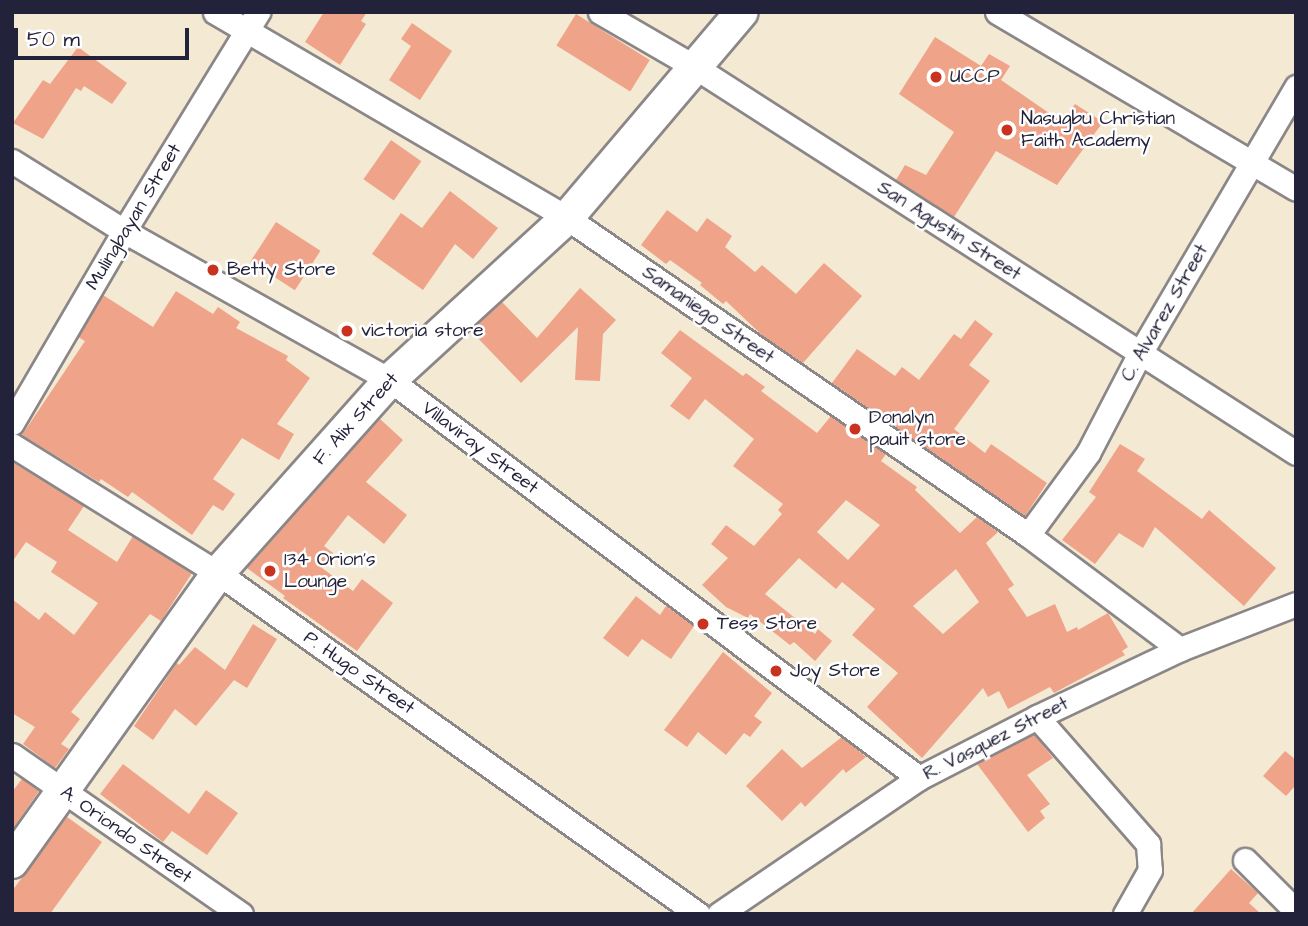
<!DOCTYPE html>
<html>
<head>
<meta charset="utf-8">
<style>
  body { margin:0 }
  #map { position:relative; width:1308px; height:926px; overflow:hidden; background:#f4e9d3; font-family:"Architects Daughter",sans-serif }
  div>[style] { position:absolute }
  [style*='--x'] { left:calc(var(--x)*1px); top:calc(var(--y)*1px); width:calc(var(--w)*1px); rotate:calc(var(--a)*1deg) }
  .building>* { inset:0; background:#efa389; transform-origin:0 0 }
  .roads { filter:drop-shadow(2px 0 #8b8687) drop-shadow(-2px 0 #8b8687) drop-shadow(0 2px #8b8687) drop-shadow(0 -2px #8b8687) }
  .street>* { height:23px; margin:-11.5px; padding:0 11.5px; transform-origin:11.5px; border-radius:11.5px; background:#fff }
  .secondary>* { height:32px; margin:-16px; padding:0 16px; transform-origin:16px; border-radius:16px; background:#fff }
  .dots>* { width:19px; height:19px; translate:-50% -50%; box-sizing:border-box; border:4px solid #fff; border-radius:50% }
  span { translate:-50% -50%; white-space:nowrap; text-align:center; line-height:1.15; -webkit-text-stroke:5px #fff; paint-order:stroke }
  .poi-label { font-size:19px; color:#22223b }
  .left { translate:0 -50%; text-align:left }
  .street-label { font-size:19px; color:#22223b }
  .frame { position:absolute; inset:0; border:14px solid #22223b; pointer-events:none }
  .scale { position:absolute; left:14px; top:28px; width:175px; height:32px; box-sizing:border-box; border:4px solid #22223b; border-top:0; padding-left:9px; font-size:21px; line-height:24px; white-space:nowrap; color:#22223b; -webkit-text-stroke:5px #fff; paint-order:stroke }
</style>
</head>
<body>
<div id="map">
  <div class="building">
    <i style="clip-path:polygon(324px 12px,367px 12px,361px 21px,366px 24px,340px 65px,305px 42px)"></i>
    <i style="left:576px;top:14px;width:87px;height:37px;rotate:32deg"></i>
    <i style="clip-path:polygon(412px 23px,452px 51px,420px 100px,389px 80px,411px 46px,401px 39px)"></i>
    <i style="clip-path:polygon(935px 37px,981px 66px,989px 54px,1010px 66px,1001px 80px,1062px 122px,1075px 104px,1103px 122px,1057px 185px,996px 151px,954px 217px,896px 180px,905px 165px,926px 175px,954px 132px,899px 94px)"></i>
    <i style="clip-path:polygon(78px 47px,127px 83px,112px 104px,84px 86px,81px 91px,76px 88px,43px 139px,13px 123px,43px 80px,50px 84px)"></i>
    <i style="left:391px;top:140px;width:37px;height:48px;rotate:35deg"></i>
    <i style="clip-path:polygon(450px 191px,498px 228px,473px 259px,455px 244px,423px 290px,372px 254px,401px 213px,422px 228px)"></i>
    <i style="clip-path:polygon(667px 210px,697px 232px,707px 218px,732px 236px,725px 247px,755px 272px,762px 265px,796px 294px,824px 263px,862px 296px,803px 363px,764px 337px,726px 301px,723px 304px,700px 285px,702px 283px,670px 260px,666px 264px,641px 245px)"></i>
    <i style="left:276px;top:222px;width:53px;height:47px;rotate:33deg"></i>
    <i style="clip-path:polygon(580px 288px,616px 320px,603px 334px,600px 381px,575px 380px,578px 327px,521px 383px,471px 331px,502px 302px,537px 338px)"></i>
    <i style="clip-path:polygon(176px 291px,213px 314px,218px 307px,240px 322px,236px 328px,288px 356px,286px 360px,310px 378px,277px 424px,294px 434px,279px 460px,242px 438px,213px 479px,235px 494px,223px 511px,213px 505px,192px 535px,132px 492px,128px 497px,101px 479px,99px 482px,22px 435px,85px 341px,78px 337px,103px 295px,153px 327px)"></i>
    <i style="clip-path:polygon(975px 320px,993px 334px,969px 365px,990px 381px,954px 429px,985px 453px,991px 444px,1047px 483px,1025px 516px,832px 383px,857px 349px,895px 376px,902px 367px,919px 380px,954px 334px,961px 339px)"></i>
    <i style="clip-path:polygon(evenodd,680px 330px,743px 376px,746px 373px,765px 387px,761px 391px,817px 433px,831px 416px,886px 454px,881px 461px,917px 487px,915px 490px,960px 533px,977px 517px,998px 532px,986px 543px,1014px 585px,1008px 589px,1027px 617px,1055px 604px,1067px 632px,1077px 627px,1078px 630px,1108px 613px,1128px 647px,1122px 651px,1125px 655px,1054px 693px,1050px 687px,1008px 709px,999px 691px,988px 697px,983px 688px,922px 758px,867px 707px,898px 673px,852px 635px,875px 609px,842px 582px,836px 589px,799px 558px,765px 594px,815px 634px,818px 629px,832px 641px,815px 661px,794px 642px,790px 645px,750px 614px,748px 618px,726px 607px,702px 585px,728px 558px,711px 544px,726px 525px,754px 546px,782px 514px,778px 510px,783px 504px,733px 466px,754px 439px,705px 399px,689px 420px,670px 406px,692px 378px,661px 353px,680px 330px,846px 500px,880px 525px,848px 560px,817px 532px,846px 500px,680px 330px,956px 569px,979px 602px,943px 634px,913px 606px,956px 569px)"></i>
    <i style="clip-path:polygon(380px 419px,403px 440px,366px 482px,407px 515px,384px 544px,348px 515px,324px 546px,333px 553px,322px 568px,353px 591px,362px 579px,393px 603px,357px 651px,283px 598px,285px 596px,247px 568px)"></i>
    <i style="clip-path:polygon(1120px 444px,1145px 459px,1137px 471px,1202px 519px,1209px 510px,1276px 568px,1244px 606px,1155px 527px,1143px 548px,1119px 533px,1095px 564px,1062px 540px,1096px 497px,1089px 492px)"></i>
    <i style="clip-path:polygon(12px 462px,84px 506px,68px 530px,117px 562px,133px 536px,192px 573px,161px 621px,150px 614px,71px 712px,80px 719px,61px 744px,69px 749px,55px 768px,23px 744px,35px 727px,12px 713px,12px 599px,39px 620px,45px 612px,74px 635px,98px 603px,51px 572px,57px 562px,26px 542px,12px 562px)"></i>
    <i style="clip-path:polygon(636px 596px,660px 615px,666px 606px,694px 626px,671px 659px,642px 639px,628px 657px,603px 638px)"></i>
    <i style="clip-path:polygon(253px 624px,277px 639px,247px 688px,234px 680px,196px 726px,175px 709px,153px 740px,134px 726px,177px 663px,179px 665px,195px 647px,225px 670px)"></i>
    <i style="clip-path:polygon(723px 652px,772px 693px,754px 716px,762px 722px,750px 737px,744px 733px,726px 755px,698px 732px,687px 747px,664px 730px)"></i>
    <i style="clip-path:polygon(1034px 734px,1053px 758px,1027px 775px,1050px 804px,1040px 811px,1045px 818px,1028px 832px,977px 764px)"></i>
    <i style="clip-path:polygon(842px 737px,866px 757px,846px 773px,843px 769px,805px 807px,801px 802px,782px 821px,746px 786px,782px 749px,802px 768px)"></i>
    <i style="clip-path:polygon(1285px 751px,1296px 760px,1296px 785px,1286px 796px,1263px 776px)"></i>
    <i style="clip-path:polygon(123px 764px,189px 814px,206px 790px,238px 813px,207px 855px,172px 831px,163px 842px,100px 794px)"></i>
    <i style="clip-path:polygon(22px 779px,39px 791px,12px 830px,12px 792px)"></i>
    <i style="clip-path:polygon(67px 817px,102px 842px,50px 914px,12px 914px,12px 891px)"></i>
    <i style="clip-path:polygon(1231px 869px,1258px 893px,1249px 903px,1261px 914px,1191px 914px)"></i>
  </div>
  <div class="roads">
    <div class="street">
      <i style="--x:215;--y:12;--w:408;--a:30.3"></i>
      <i style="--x:567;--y:218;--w:559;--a:34.51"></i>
      <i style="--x:1028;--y:535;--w:190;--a:36.9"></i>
      <i style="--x:600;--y:12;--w:110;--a:30.1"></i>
      <i style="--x:695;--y:67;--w:714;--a:32.71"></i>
      <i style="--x:997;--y:12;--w:347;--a:30.6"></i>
      <i style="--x:12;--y:161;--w:132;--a:32"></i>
      <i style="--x:124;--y:231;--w:305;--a:29.3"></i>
      <i style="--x:390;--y:380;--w:662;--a:36.96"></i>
      <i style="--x:12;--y:423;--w:222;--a:-59.7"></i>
      <i style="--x:124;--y:231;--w:257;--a:-58.5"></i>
      <i style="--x:12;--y:445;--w:243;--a:31.9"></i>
      <i style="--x:218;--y:573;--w:589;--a:35.39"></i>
      <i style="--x:1028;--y:535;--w:102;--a:-53.8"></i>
      <i style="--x:1088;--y:453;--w:110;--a:-62.5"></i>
      <i style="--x:1139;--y:355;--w:311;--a:-59.6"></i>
      <i style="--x:1037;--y:717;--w:169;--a:48.8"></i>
      <i style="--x:1148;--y:844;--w:26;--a:86"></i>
      <i style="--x:1150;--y:870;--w:51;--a:119.6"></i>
      <i style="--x:12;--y:755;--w:279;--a:34.8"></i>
      <i style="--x:1245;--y:860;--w:72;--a:45"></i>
      <i style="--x:719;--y:914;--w:242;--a:-34.2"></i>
      <i style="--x:919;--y:778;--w:133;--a:-27.3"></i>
      <i style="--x:1037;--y:717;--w:158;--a:-25.4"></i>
      <i style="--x:1180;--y:649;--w:124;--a:-21.2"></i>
    </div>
    <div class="secondary">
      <i style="--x:12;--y:862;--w:355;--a:-54.5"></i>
      <i style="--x:218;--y:573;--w:259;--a:-48.3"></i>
      <i style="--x:390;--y:380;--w:240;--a:-42.5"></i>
      <i style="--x:567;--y:218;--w:270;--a:-49.7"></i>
    </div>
  </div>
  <div class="dots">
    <i style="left:936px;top:77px;background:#c8321e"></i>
    <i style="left:1007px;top:130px;background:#c8321e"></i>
    <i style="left:213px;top:270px;background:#c8321e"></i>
    <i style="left:347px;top:331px;background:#c8321e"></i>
    <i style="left:855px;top:429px;background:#c8321e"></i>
    <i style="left:270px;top:571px;background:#c8321e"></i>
    <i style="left:703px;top:624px;background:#c8321e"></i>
    <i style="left:776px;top:671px;background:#c8321e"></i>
  </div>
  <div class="poi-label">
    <span class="left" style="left:950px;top:77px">UCCP</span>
    <span class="left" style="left:1021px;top:130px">Nasugbu Christian<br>Faith Academy</span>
    <span class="left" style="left:227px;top:270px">Betty Store</span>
    <span class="left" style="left:361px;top:331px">victoria store</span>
    <span class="left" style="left:869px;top:429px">Donalyn<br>pauit store</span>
    <span class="left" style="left:284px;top:571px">134 Orion's<br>Lounge</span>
    <span class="left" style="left:717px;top:624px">Tess Store</span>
    <span class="left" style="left:790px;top:671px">Joy Store</span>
  </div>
  <div class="street-label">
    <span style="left:134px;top:217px;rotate:-59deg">Mulingbayan Street</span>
    <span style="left:949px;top:231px;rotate:33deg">San Agustin Street</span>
    <span style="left:1165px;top:313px;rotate:-60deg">C. Alvarez Street</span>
    <span style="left:708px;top:315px;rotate:35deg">Samaniego Street</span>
    <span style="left:356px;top:419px;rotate:-48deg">F. Alix Street</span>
    <span style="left:480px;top:448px;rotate:37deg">Villaviray Street</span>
    <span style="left:359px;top:673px;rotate:35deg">P. Hugo Street</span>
    <span style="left:996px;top:739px;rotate:-27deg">R. Vasquez Street</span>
    <span style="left:126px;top:835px;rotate:35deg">A. Oriondo Street</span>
  </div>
  <div class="frame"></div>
  <div class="scale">50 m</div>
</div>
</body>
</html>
